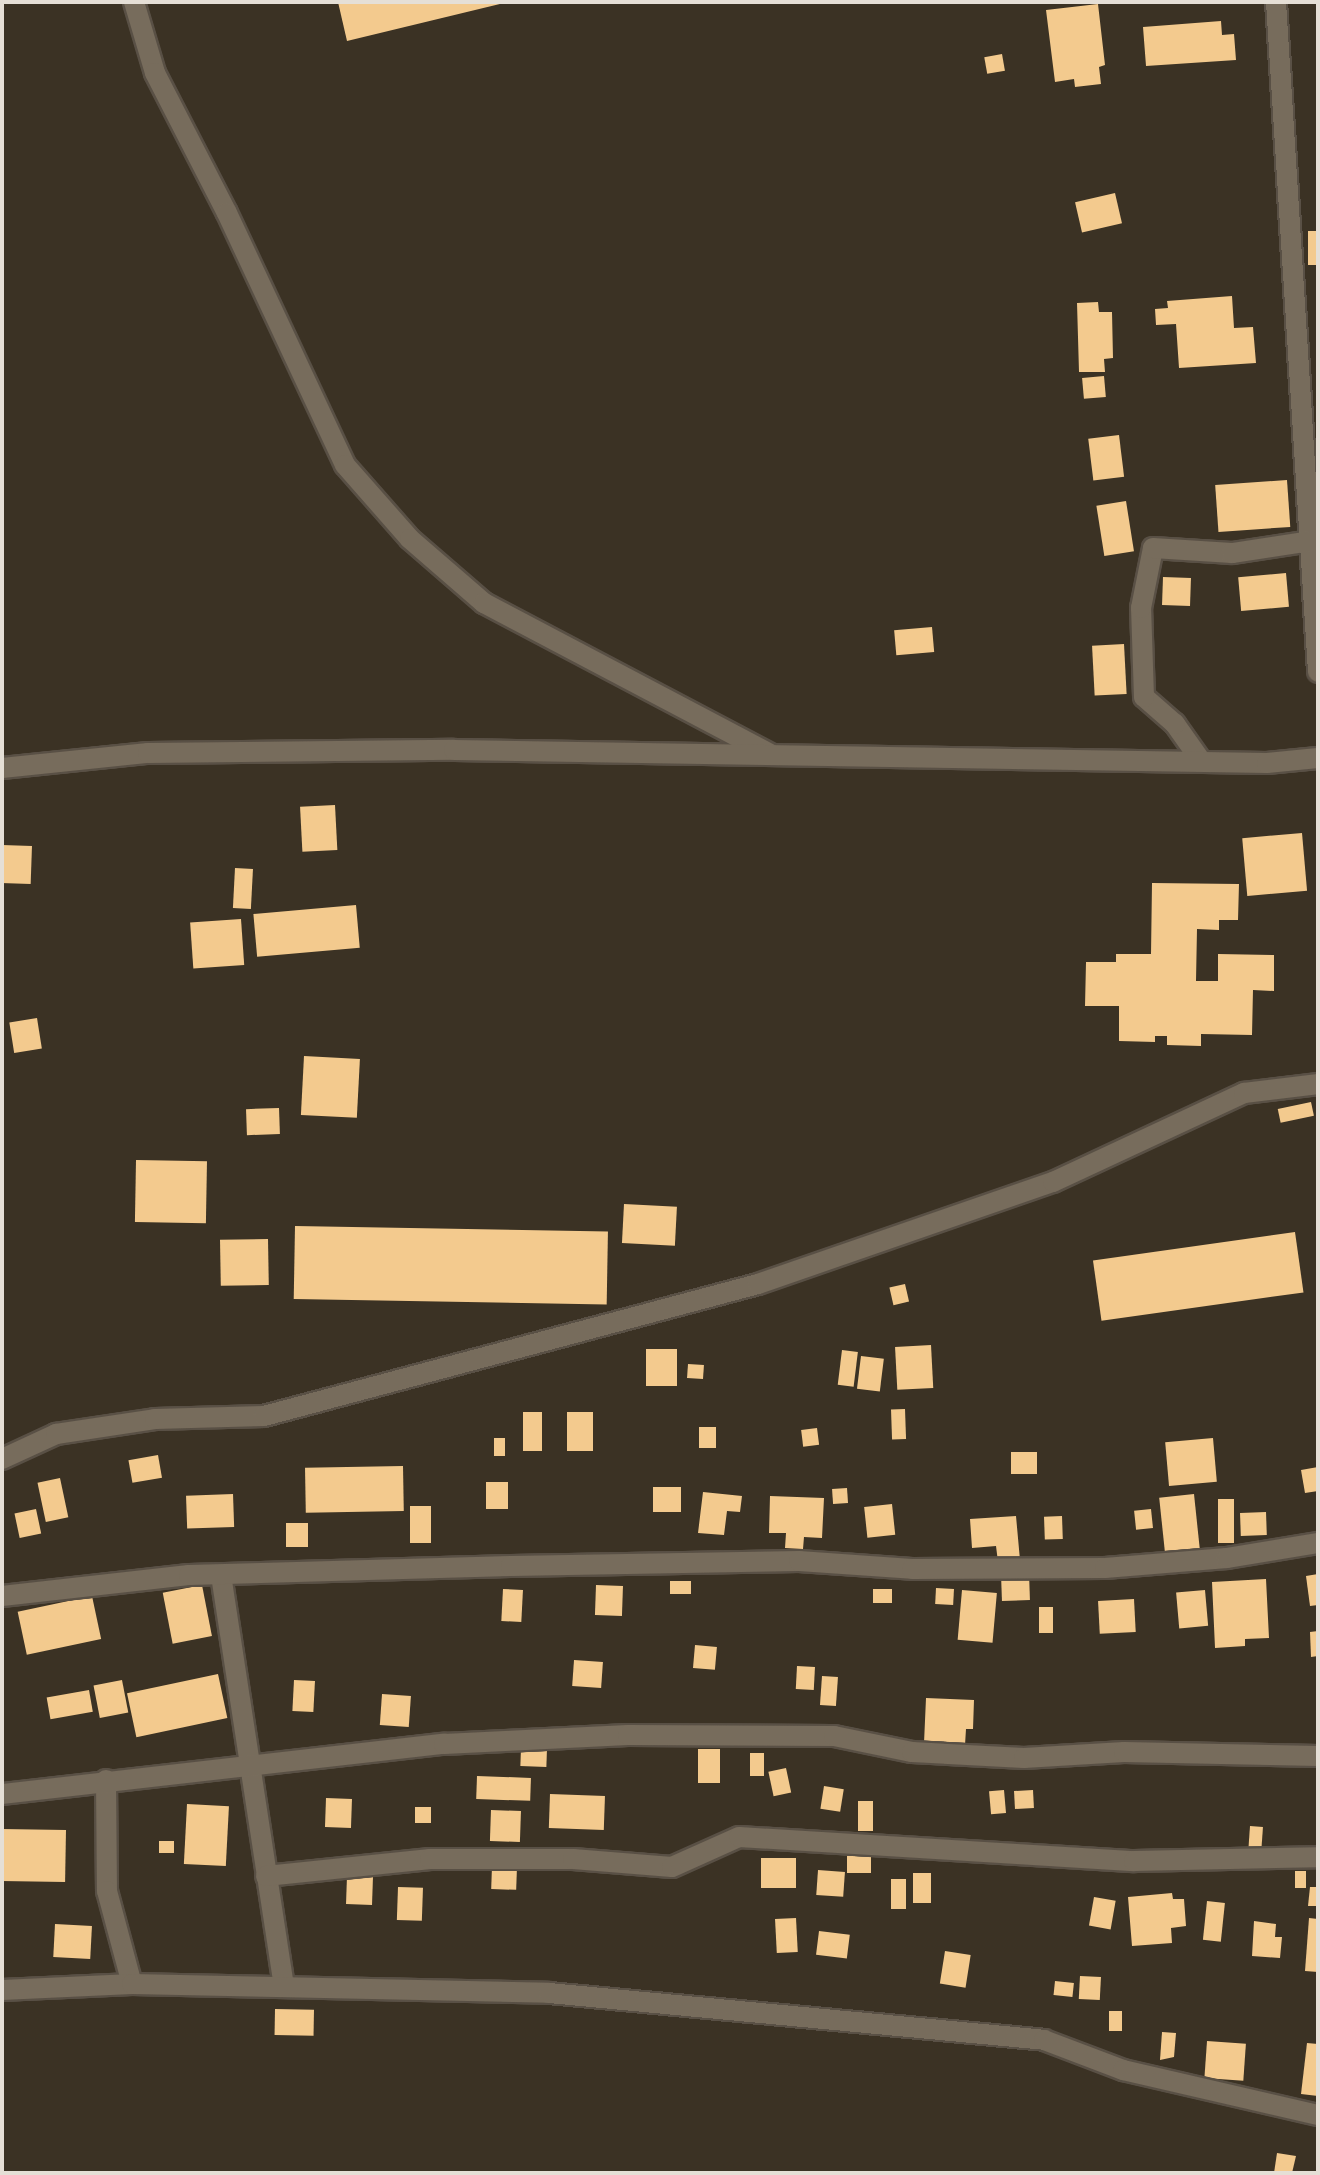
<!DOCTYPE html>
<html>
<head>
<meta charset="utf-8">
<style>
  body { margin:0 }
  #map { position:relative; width:1320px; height:2175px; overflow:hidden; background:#3b3224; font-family:Commissioner,sans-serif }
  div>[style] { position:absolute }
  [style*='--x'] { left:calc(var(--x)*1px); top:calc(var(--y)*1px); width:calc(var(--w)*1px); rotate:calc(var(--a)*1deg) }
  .building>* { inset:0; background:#f3ca8e; transform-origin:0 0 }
  .roads { filter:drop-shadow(2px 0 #595045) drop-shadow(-2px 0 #595045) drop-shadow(0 2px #595045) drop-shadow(0 -2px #595045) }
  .street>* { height:20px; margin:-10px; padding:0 10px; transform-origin:10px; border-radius:10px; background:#776c5c }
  span { translate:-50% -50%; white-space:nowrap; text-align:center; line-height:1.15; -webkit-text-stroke:8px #31281a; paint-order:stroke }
  .frame { position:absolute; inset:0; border:4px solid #e5dfd6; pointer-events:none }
</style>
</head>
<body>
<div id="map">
  <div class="building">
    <i style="clip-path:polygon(338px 2px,504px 2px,504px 3px,347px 41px)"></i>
    <i style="clip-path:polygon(1098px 4px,1105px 65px,1099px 67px,1101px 84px,1075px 87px,1074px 79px,1055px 82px,1046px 10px)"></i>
    <i style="clip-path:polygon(1221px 21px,1222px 35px,1234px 34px,1236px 60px,1146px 66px,1143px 27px)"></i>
    <i style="left:1002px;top:54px;width:17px;height:18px;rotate:80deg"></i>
    <i style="left:1115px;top:193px;width:31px;height:41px;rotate:77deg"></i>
    <i style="left:1308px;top:231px;width:10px;height:34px"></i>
    <i style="clip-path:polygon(1232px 296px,1234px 328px,1253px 327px,1256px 363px,1179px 368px,1176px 324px,1156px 325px,1155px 309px,1168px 308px,1167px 301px)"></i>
    <i style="clip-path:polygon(1098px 302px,1099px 312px,1112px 312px,1113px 358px,1104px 359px,1105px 372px,1079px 372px,1077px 303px)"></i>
    <i style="left:1104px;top:376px;width:21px;height:22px;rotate:85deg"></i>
    <i style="left:1119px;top:435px;width:42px;height:31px;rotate:83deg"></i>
    <i style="left:1287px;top:480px;width:47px;height:72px;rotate:86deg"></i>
    <i style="left:1126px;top:501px;width:51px;height:30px;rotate:81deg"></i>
    <i style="left:1286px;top:573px;width:34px;height:48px;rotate:85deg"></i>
    <i style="left:1163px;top:577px;width:28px;height:28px;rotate:2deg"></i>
    <i style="left:932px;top:627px;width:25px;height:38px;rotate:85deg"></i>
    <i style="left:1124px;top:644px;width:50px;height:32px;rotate:87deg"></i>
    <i style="left:335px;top:805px;width:45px;height:35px;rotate:87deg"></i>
    <i style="left:1302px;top:833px;width:58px;height:60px;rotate:85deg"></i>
    <i style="left:2px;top:845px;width:30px;height:38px;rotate:2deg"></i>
    <i style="left:235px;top:868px;width:18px;height:40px;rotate:3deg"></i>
    <i style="clip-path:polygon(1152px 883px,1239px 884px,1238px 920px,1219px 920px,1219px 930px,1197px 929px,1196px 981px,1218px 981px,1218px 954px,1274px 955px,1274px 991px,1253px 990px,1252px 1035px,1201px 1034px,1201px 1046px,1167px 1045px,1167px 1036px,1155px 1036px,1155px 1042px,1119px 1041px,1119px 1006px,1085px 1006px,1086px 962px,1116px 962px,1116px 954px,1151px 954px)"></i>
    <i style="left:356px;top:905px;width:43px;height:103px;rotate:85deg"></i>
    <i style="left:241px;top:919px;width:46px;height:51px;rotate:86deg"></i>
    <i style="left:37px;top:1018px;width:31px;height:28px;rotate:81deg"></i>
    <i style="left:304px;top:1056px;width:56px;height:59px;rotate:3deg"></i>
    <i style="left:1311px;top:1102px;width:14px;height:34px;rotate:78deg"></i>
    <i style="left:279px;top:1108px;width:26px;height:33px;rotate:88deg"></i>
    <i style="left:136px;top:1160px;width:71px;height:62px;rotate:1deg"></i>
    <i style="left:624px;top:1204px;width:53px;height:39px;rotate:3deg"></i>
    <i style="left:295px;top:1226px;width:313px;height:73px;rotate:1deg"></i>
    <i style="left:1295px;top:1232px;width:61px;height:204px;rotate:82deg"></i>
    <i style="left:268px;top:1239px;width:46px;height:48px;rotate:89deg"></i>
    <i style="left:905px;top:1284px;width:18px;height:16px;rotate:77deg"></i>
    <i style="left:931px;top:1345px;width:43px;height:36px;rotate:87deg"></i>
    <i style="left:646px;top:1349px;width:31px;height:37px"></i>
    <i style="left:842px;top:1350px;width:16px;height:35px;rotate:7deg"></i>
    <i style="left:861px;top:1356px;width:23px;height:33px;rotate:7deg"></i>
    <i style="left:688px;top:1364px;width:16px;height:14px;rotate:4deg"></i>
    <i style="left:905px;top:1409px;width:30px;height:14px;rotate:88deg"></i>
    <i style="left:523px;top:1412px;width:19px;height:39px"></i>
    <i style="left:567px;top:1412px;width:26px;height:39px"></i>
    <i style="left:699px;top:1427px;width:17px;height:21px"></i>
    <i style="left:817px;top:1428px;width:17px;height:16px;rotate:83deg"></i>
    <i style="left:494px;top:1438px;width:11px;height:18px"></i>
    <i style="left:1213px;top:1438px;width:44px;height:48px;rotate:85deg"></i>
    <i style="left:1037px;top:1452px;width:22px;height:26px;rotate:90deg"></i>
    <i style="left:158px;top:1455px;width:23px;height:30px;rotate:80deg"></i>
    <i style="left:403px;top:1466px;width:45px;height:98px;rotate:89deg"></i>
    <i style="clip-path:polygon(1318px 1467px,1318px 1491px,1305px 1493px,1301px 1470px)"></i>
    <i style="left:60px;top:1478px;width:40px;height:23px;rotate:78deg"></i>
    <i style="left:486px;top:1482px;width:22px;height:27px"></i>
    <i style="left:653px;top:1487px;width:28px;height:25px"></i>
    <i style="left:847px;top:1488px;width:15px;height:15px;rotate:86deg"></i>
    <i style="clip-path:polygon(703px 1492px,742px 1496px,740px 1512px,727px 1511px,724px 1535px,698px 1533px)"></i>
    <i style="left:233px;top:1494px;width:33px;height:47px;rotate:88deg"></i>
    <i style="left:1194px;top:1494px;width:57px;height:35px;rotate:84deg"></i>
    <i style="clip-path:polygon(770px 1496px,824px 1498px,822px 1538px,804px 1537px,803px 1549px,785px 1548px,786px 1533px,769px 1533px)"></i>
    <i style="left:1218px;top:1499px;width:16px;height:44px"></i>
    <i style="left:892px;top:1504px;width:31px;height:28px;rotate:84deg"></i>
    <i style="left:410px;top:1506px;width:21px;height:37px"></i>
    <i style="left:36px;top:1509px;width:25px;height:22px;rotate:78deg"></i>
    <i style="left:1151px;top:1509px;width:19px;height:17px;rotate:84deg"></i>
    <i style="left:1266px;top:1512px;width:23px;height:26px;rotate:88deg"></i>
    <i style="clip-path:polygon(1016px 1516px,1020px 1560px,998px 1562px,996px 1546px,972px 1548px,970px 1519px)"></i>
    <i style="left:1062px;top:1516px;width:23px;height:18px;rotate:88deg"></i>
    <i style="left:286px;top:1523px;width:22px;height:24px"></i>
    <i style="left:1029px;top:1573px;width:27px;height:28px;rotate:88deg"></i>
    <i style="clip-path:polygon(1318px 1574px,1318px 1605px,1310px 1606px,1306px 1576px)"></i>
    <i style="clip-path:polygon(1266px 1579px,1269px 1638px,1245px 1639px,1245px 1646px,1215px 1648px,1212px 1582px)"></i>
    <i style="left:670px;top:1581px;width:21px;height:13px"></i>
    <i style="left:202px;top:1585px;width:52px;height:40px;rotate:79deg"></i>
    <i style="left:596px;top:1585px;width:27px;height:30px;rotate:2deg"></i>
    <i style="left:936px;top:1588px;width:18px;height:16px;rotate:3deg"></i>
    <i style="left:503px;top:1589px;width:20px;height:32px;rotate:3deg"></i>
    <i style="left:873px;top:1589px;width:19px;height:14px"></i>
    <i style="left:962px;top:1590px;width:35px;height:50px;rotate:5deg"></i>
    <i style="left:1205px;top:1590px;width:36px;height:29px;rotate:85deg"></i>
    <i style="left:92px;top:1596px;width:44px;height:76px;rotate:78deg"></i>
    <i style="left:1134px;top:1599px;width:33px;height:36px;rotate:87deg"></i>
    <i style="left:1039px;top:1607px;width:14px;height:26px"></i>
    <i style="clip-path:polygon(1318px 1631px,1318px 1656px,1311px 1657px,1310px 1632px)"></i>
    <i style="left:695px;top:1645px;width:22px;height:23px;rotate:5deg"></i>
    <i style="left:574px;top:1660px;width:29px;height:26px;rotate:4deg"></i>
    <i style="left:797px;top:1666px;width:18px;height:23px;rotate:3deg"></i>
    <i style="left:218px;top:1674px;width:45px;height:93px;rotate:78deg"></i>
    <i style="left:822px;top:1676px;width:16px;height:29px;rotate:4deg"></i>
    <i style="left:122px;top:1680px;width:33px;height:29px;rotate:79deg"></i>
    <i style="left:294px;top:1680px;width:21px;height:31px;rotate:3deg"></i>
    <i style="left:89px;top:1690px;width:22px;height:43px;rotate:80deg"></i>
    <i style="left:382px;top:1694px;width:29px;height:31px;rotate:4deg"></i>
    <i style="clip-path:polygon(926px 1698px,974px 1700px,973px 1729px,966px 1729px,965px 1745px,924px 1743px)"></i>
    <i style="left:521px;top:1748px;width:26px;height:18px;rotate:2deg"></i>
    <i style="left:698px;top:1749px;width:22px;height:34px"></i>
    <i style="left:750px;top:1753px;width:14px;height:23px"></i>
    <i style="left:786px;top:1768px;width:25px;height:18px;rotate:78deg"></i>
    <i style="left:477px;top:1776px;width:54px;height:23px;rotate:2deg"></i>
    <i style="left:824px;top:1786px;width:20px;height:23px;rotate:9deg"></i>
    <i style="left:1004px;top:1790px;width:23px;height:15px;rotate:85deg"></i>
    <i style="left:1033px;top:1790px;width:18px;height:19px;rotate:87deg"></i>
    <i style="left:550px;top:1794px;width:55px;height:34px;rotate:2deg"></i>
    <i style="left:326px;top:1798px;width:26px;height:29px;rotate:2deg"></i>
    <i style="left:873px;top:1801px;width:30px;height:15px;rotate:90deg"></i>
    <i style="left:187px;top:1804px;width:42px;height:60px;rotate:3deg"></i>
    <i style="left:415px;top:1807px;width:16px;height:16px"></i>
    <i style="left:491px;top:1810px;width:30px;height:31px;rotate:2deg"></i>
    <i style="left:1250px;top:1826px;width:13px;height:23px;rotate:4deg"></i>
    <i style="left:2px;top:1829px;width:64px;height:52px;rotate:1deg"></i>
    <i style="left:159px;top:1841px;width:15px;height:12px"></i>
    <i style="left:847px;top:1855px;width:24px;height:18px"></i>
    <i style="left:761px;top:1858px;width:35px;height:30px"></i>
    <i style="left:492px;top:1866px;width:25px;height:23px;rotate:2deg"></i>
    <i style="left:818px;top:1870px;width:27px;height:25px;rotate:4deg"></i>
    <i style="left:1295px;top:1871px;width:11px;height:17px"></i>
    <i style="left:913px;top:1873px;width:18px;height:30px"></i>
    <i style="left:347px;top:1876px;width:26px;height:28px;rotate:2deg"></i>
    <i style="left:891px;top:1879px;width:15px;height:30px"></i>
    <i style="left:398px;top:1887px;width:25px;height:33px;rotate:2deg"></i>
    <i style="clip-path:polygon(1310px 1887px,1318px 1887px,1318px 1906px,1308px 1906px)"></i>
    <i style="clip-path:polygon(1172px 1893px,1173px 1899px,1184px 1899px,1186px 1926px,1171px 1928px,1172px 1943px,1132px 1946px,1128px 1897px)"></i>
    <i style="left:1094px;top:1897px;width:22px;height:29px;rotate:10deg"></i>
    <i style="left:1207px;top:1901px;width:18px;height:39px;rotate:6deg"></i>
    <i style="left:796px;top:1918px;width:34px;height:21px;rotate:87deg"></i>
    <i style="clip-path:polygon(1309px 1918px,1318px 1919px,1318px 1972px,1305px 1971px)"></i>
    <i style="clip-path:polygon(1254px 1921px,1276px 1924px,1275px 1937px,1282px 1937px,1280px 1958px,1252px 1956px)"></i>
    <i style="left:55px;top:1924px;width:37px;height:33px;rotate:3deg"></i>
    <i style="left:819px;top:1931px;width:31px;height:24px;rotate:7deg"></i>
    <i style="left:945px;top:1951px;width:26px;height:33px;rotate:9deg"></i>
    <i style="left:1080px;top:1976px;width:21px;height:23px;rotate:3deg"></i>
    <i style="left:1055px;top:1981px;width:19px;height:14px;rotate:6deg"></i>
    <i style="left:275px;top:2009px;width:39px;height:26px;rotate:1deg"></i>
    <i style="left:1122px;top:2011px;width:20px;height:13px;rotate:90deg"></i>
    <i style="clip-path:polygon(1162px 2032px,1176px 2033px,1174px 2057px,1160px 2060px)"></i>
    <i style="left:1207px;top:2041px;width:39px;height:37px;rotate:4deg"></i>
    <i style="clip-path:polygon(1307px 2043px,1318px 2044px,1318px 2096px,1301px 2094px)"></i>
    <i style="clip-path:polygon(1277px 2153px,1296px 2156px,1292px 2173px,1274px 2173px)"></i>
  </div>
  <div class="roads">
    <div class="street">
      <i style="--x:134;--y:2;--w:74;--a:73.5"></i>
      <i style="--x:155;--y:73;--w:157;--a:62.8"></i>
      <i style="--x:227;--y:213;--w:278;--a:64.9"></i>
      <i style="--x:345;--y:465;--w:98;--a:48.7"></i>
      <i style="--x:410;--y:539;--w:98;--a:40.9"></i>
      <i style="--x:484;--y:603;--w:322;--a:27.8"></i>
      <i style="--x:1276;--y:2;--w:671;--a:86.41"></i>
      <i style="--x:1199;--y:758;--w:42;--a:-125.2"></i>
      <i style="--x:1175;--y:724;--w:41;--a:-138.9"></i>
      <i style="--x:1144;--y:697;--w:89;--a:-91.9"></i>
      <i style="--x:1141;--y:608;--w:61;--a:-78.7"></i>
      <i style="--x:1153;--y:548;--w:79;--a:3.6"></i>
      <i style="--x:1232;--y:553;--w:79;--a:-8.7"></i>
      <i style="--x:2;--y:768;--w:147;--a:-5.9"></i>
      <i style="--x:148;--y:753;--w:306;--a:-0.6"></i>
      <i style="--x:454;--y:750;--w:813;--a:0.92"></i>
      <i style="--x:1267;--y:763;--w:51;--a:-5.6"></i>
      <i style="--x:2;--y:1459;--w:60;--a:-24.8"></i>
      <i style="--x:56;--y:1434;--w:100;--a:-8.6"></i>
      <i style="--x:155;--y:1419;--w:109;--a:-1.6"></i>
      <i style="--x:264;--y:1416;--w:511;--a:-14.96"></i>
      <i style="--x:758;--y:1284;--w:312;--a:-19.1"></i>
      <i style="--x:1053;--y:1182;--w:211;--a:-25"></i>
      <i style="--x:1244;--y:1093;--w:75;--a:-6.9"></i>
      <i style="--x:221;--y:1575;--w:416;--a:81.3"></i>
      <i style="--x:2;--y:1596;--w:188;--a:-6.4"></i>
      <i style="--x:189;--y:1575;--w:322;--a:-1.6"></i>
      <i style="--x:511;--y:1566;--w:288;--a:-1"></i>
      <i style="--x:799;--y:1561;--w:113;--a:4"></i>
      <i style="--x:912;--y:1569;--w:193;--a:-0.3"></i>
      <i style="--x:1105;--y:1568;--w:122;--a:-4.7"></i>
      <i style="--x:1227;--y:1558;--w:92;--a:-9.4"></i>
      <i style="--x:106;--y:1780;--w:111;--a:89.5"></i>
      <i style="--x:107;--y:1891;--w:96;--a:75"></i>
      <i style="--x:2;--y:1794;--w:445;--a:-6.5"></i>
      <i style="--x:444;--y:1744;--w:184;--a:-2.8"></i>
      <i style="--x:628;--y:1735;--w:206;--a:0.3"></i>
      <i style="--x:834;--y:1736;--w:80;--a:11.6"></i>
      <i style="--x:912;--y:1752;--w:112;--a:3.1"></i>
      <i style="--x:1024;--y:1758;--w:100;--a:-3.4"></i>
      <i style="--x:1124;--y:1752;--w:194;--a:1.2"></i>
      <i style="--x:266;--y:1876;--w:165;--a:-5.9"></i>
      <i style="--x:430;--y:1859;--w:143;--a:0"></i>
      <i style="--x:573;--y:1859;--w:99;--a:4.6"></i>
      <i style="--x:672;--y:1867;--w:73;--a:-24.1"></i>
      <i style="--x:739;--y:1837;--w:396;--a:3.5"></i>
      <i style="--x:1134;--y:1861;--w:184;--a:-1.2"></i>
      <i style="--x:2;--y:1990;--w:130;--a:-2.6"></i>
      <i style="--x:132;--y:1984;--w:417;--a:1.2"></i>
      <i style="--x:549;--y:1993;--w:497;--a:5.4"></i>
      <i style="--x:1044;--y:2040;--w:85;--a:20.8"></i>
      <i style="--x:1123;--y:2070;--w:200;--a:13"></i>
    </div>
  </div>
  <div class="frame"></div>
</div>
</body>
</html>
